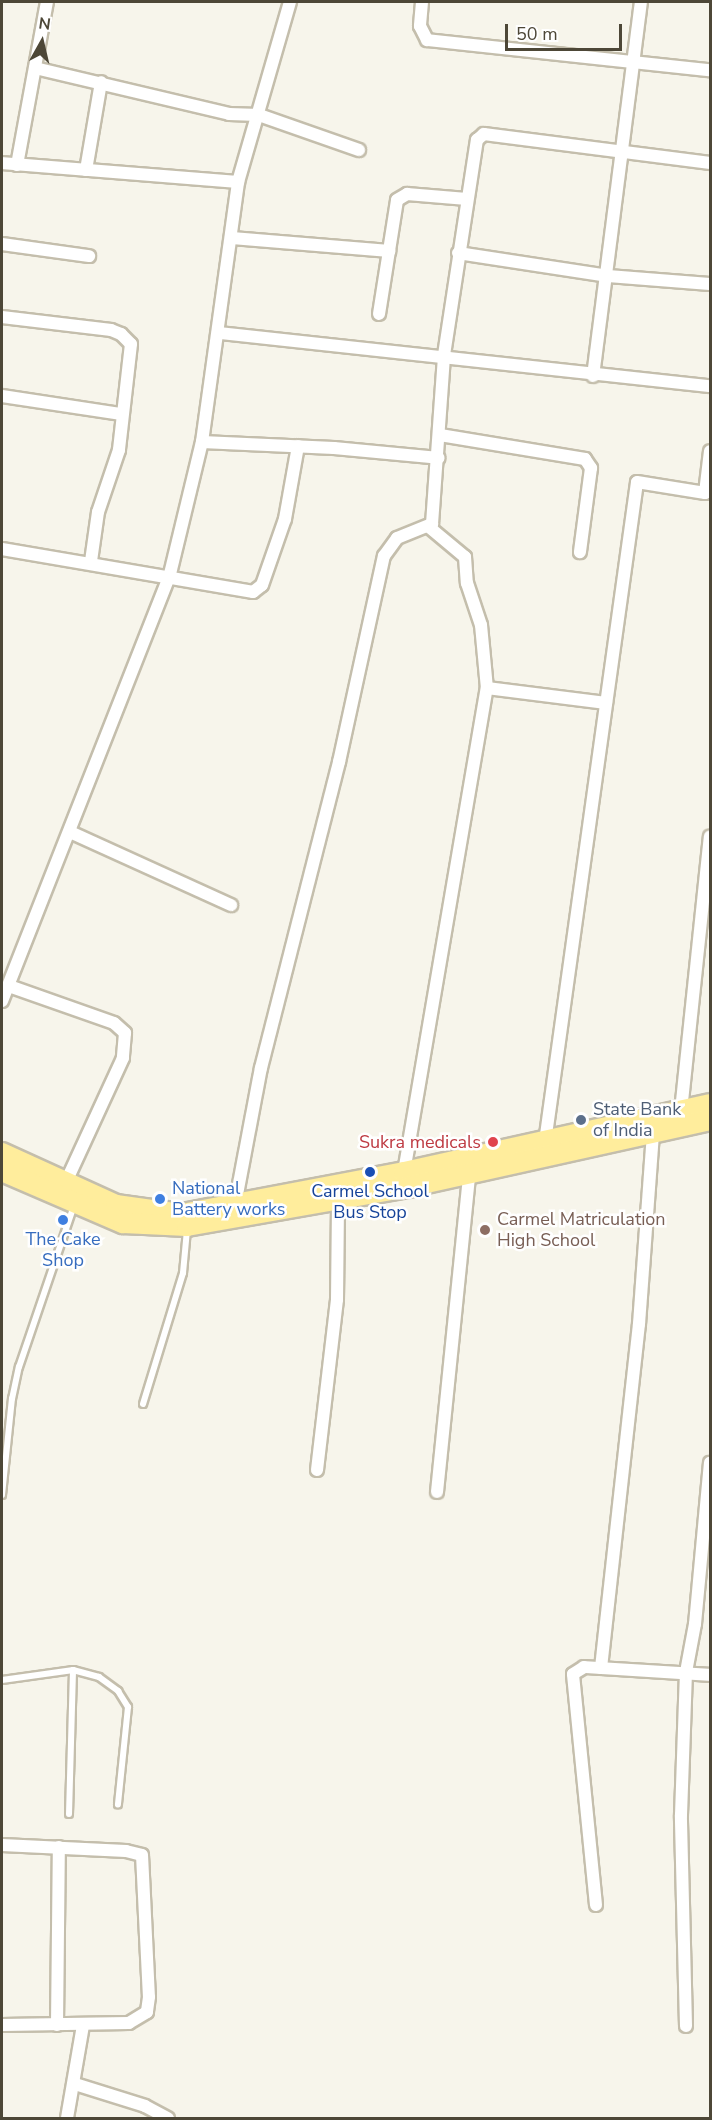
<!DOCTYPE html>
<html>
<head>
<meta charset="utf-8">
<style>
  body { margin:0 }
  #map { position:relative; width:712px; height:2120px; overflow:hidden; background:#f7f5eb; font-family:"Nunito Sans",sans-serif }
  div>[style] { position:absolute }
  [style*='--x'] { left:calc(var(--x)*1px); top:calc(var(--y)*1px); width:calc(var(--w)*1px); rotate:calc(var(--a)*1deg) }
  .roads { filter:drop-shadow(2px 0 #c4beac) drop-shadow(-2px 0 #c4beac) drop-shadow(0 2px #c4beac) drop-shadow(0 -2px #c4beac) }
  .service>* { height:6px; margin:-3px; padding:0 3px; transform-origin:3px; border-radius:3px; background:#fff }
  .minor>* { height:12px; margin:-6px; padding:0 6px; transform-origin:6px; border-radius:6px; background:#fff }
  .primary>* { height:20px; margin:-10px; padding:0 10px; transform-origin:10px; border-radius:10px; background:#ffed9c }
  .dots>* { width:16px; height:16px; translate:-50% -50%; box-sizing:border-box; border:3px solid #fff; border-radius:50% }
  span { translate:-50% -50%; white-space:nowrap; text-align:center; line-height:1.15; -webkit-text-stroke:5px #fff; paint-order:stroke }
  .service-label { font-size:18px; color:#4e5e75 }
  .left { translate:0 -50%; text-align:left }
  .health-label { font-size:18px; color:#be3a42 }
  .right { translate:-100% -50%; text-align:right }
  .shop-label { font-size:18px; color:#366cbe }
  .transit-label { font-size:18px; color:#164399 }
  .education-label { font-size:18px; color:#785e54 }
  .frame { position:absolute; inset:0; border:3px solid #4d4737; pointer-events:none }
  .north { position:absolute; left:12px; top:12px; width:60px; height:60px; -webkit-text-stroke:4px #fff; paint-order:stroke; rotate:8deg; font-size:16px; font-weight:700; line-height:24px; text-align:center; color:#4d4737 }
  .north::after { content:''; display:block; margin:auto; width:21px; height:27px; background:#4d4737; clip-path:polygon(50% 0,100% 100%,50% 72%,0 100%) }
  .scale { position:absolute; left:505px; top:24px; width:117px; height:27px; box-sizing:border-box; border:3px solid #4d4737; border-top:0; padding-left:8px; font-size:18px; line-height:21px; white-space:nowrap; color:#4d4737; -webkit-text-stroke:4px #fff; paint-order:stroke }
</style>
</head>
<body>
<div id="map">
  <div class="roads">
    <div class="service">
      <i style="--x:143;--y:1404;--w:137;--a:-73"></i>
      <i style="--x:183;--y:1273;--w:43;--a:-84.7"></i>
      <i style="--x:2;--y:1495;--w:97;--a:-84.1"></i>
      <i style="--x:12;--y:1399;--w:33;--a:-78"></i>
      <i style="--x:19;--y:1367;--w:171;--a:-71.2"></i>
      <i style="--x:2;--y:1680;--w:72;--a:-8"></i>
      <i style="--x:73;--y:1670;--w:27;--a:15"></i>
      <i style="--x:99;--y:1677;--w:24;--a:36"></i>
      <i style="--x:118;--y:1691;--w:19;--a:58"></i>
      <i style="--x:128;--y:1707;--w:98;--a:95.9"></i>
      <i style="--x:69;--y:1814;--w:144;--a:-88.4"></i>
    </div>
    <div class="minor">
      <i style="--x:422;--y:2;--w:24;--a:95"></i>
      <i style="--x:420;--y:26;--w:16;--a:63"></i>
      <i style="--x:427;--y:40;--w:285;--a:6.1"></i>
      <i style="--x:35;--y:68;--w:199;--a:13.3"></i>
      <i style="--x:229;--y:114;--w:30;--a:2"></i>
      <i style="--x:259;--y:115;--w:106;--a:19.3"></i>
      <i style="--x:2;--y:163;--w:237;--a:4.6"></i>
      <i style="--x:17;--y:165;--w:166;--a:-79.6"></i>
      <i style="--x:86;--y:170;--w:89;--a:-80.3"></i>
      <i style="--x:232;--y:238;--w:158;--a:4.7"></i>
      <i style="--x:2;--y:244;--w:88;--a:7.9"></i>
      <i style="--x:458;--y:253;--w:152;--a:8.7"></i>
      <i style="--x:608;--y:276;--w:102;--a:4.5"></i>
      <i style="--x:379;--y:314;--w:115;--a:-81"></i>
      <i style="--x:397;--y:200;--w:12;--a:-31"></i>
      <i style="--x:407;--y:194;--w:60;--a:4.8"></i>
      <i style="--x:2;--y:317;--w:110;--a:6.8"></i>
      <i style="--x:111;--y:330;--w:11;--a:22"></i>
      <i style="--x:121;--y:334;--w:14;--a:45"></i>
      <i style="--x:131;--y:344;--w:107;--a:96.5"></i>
      <i style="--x:119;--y:450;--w:65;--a:108.7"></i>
      <i style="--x:98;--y:512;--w:49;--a:98.1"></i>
      <i style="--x:220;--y:333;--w:493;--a:6.2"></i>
      <i style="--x:593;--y:376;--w:377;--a:-82.7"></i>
      <i style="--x:2;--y:396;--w:120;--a:8.6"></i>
      <i style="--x:440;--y:435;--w:147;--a:9.4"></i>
      <i style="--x:585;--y:459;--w:11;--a:56"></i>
      <i style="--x:591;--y:468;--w:85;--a:97.5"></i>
      <i style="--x:202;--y:442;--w:132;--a:2.6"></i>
      <i style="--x:334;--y:448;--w:105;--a:5.4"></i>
      <i style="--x:429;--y:527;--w:47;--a:39.8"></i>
      <i style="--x:465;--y:557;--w:26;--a:86"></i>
      <i style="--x:467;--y:583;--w:44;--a:71.6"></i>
      <i style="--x:481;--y:625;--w:63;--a:84.6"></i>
      <i style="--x:2;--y:549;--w:255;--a:9.7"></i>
      <i style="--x:253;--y:592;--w:11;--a:-38"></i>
      <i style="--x:262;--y:585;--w:70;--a:-70.8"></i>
      <i style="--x:285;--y:519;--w:74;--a:-79.9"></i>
      <i style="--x:70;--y:832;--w:177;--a:24.4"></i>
      <i style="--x:9;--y:986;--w:111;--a:19.4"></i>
      <i style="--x:114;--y:1023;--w:15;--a:42"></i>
      <i style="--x:125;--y:1033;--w:25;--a:95"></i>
      <i style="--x:123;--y:1058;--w:139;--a:114.7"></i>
      <i style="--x:2;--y:1001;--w:455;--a:-68.5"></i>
      <i style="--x:169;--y:578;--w:140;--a:-76.4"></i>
      <i style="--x:202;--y:442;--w:262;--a:-82.1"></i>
      <i style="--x:238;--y:182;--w:187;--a:-73.9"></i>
      <i style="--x:681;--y:1111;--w:276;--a:-84"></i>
      <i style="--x:545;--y:1142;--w:666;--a:-82.06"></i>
      <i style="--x:637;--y:482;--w:69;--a:9.2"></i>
      <i style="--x:705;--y:493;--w:42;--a:-83.2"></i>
      <i style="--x:404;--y:1172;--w:491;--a:-80.3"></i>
      <i style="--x:487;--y:688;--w:120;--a:7.2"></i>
      <i style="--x:235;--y:1205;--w:139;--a:-79.3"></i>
      <i style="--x:261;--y:1068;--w:316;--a:-75.7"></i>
      <i style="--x:339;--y:762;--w:211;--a:-77.7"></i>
      <i style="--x:384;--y:556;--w:22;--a:-54"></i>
      <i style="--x:397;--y:538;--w:38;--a:-22"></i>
      <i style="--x:432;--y:524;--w:169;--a:-85.9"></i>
      <i style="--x:444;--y:355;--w:218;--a:-81.3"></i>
      <i style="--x:477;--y:140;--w:9;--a:-41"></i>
      <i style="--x:484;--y:134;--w:228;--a:7.3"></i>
      <i style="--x:317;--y:1470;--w:171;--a:-83.3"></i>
      <i style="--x:337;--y:1300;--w:101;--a:-89.4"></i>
      <i style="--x:437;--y:1492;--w:325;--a:-84.2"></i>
      <i style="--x:601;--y:1668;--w:346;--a:-83.7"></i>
      <i style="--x:639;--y:1324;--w:192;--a:-85.8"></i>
      <i style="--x:2;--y:1845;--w:124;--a:2.8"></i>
      <i style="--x:126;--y:1851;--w:16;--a:14"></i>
      <i style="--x:142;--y:1855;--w:142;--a:87.2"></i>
      <i style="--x:149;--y:1997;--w:15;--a:98"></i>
      <i style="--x:147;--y:2012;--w:21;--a:149"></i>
      <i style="--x:129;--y:2023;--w:127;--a:179.1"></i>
      <i style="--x:596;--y:1905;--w:232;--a:-95.7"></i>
      <i style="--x:573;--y:1674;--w:13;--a:-32"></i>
      <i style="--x:584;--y:1667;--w:126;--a:3.6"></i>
      <i style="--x:57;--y:2025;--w:178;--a:-89.4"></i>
      <i style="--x:686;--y:2026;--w:211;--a:-91.4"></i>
      <i style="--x:681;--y:1815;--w:143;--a:-88"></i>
      <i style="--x:686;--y:1672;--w:49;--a:-79.4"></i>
      <i style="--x:695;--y:1624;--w:162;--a:-84.7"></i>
      <i style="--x:75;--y:2084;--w:73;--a:17.4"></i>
      <i style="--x:145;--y:2106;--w:26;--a:28"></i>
      <i style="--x:67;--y:2118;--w:94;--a:-80.2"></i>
    </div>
    <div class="primary">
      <i style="--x:2;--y:1153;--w:125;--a:24.5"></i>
      <i style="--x:116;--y:1205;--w:67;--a:7.8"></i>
      <i style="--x:182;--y:1214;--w:226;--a:-10.7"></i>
      <i style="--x:404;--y:1172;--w:313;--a:-12.5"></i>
      <i style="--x:2;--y:1171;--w:132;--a:23.3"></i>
      <i style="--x:123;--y:1223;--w:64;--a:2.7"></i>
      <i style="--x:187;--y:1226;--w:224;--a:-10"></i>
      <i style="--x:408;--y:1187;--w:309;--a:-12.5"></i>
    </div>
  </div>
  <div class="dots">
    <i style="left:581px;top:1120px;background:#5c6f8a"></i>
    <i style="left:493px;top:1142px;background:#e0444e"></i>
    <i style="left:370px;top:1172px;background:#1a4fb4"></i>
    <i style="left:160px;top:1199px;background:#3f7fe0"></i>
    <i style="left:63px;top:1220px;background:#3f7fe0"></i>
    <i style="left:485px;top:1230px;background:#8d6e63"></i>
  </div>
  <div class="service-label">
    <span class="left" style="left:593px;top:1120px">State Bank<br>of India</span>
  </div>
  <div class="health-label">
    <span class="right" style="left:481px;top:1142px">Sukra medicals</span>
  </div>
  <div class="shop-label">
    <span class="left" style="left:172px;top:1199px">National<br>Battery works</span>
    <span style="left:63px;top:1250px">The Cake<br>Shop</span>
  </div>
  <div class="transit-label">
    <span style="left:370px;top:1202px">Carmel School<br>Bus Stop</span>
  </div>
  <div class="education-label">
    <span class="left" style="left:497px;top:1230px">Carmel Matriculation<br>High School</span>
  </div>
  <div class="frame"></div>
  <div class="north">N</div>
  <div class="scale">50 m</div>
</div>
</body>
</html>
